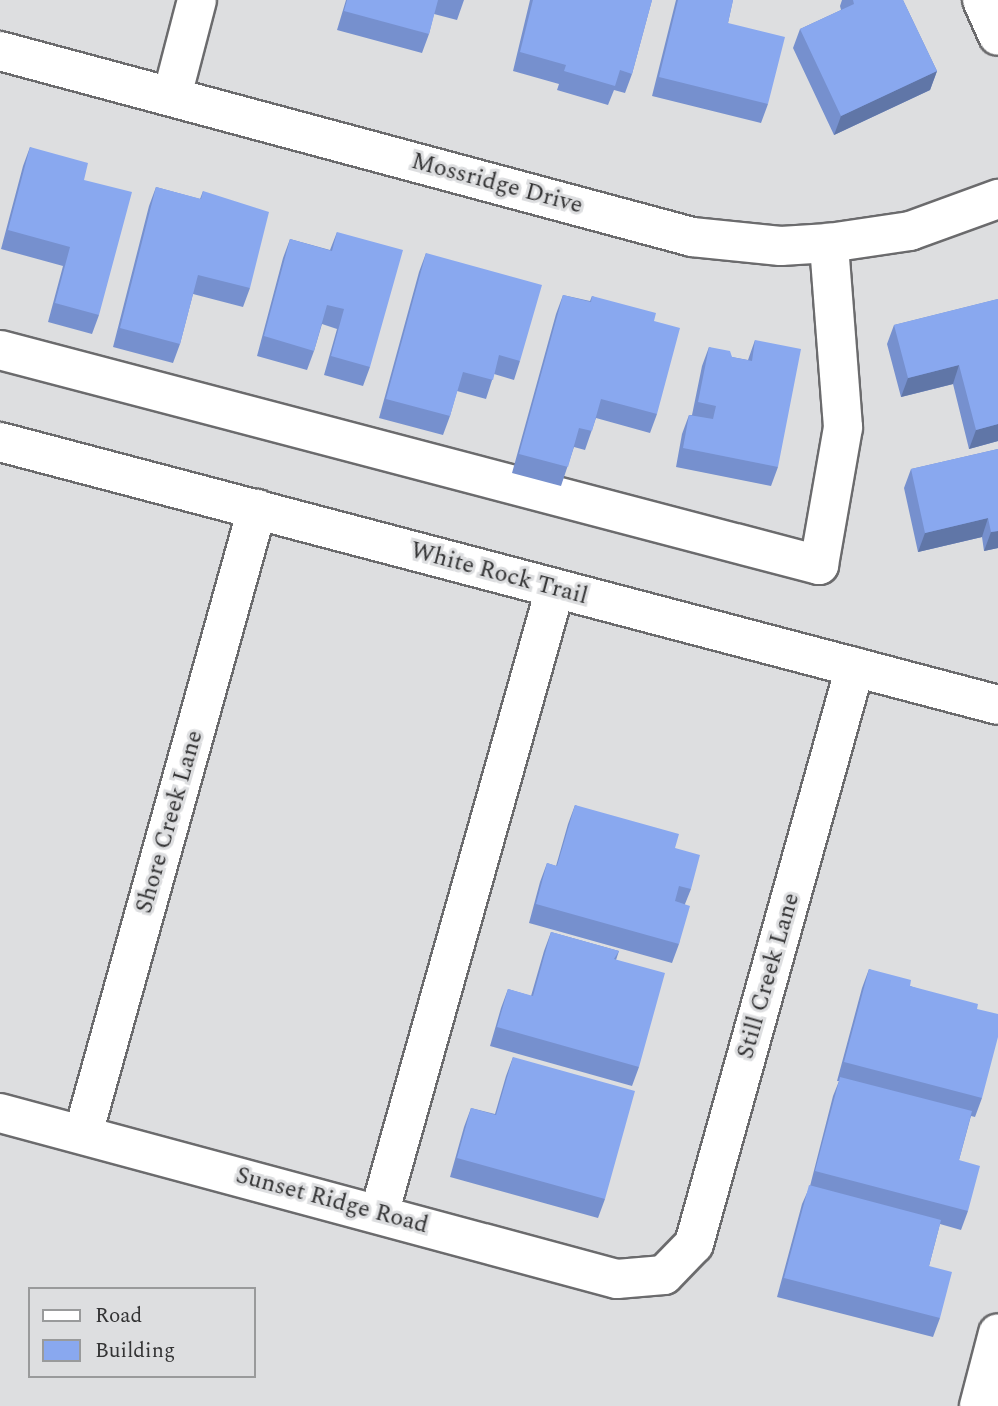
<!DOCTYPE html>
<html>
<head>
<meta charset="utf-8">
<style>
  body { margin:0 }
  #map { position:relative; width:998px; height:1406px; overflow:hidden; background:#dddee0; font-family:Spectral,serif }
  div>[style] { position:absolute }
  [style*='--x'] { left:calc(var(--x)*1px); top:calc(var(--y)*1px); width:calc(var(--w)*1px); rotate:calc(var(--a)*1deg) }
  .roads { filter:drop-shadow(2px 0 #6b6b6d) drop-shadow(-2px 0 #6b6b6d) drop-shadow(0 2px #6b6b6d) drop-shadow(0 -2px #6b6b6d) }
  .minor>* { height:38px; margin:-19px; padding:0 19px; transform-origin:19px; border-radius:19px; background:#fff }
  .wall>* { inset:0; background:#7690ce }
  .shaded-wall>* { inset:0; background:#6076a7 }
  .building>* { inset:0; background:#89a8ef }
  span { translate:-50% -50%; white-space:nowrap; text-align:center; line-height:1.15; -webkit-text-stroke:6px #dddee0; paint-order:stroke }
  .street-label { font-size:24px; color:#333334 }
  .legend { position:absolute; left:28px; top:1287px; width:228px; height:91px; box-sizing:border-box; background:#dddee0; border:2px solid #999a9b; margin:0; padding:9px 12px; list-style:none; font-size:21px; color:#333334 }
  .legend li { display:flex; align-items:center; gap:14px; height:35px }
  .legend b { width:35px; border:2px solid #999a9b }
</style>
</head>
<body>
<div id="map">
  <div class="roads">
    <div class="minor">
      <i style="--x:982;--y:0;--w:39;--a:66"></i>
      <i style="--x:0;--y:51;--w:717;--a:15.04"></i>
      <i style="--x:692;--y:237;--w:89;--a:5.8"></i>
      <i style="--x:781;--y:246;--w:48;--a:-3.6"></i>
      <i style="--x:829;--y:243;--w:82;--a:-8.4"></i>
      <i style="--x:910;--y:231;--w:94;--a:-20"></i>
      <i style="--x:172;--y:96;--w:99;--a:-75.4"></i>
      <i style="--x:0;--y:350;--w:847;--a:14.71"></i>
      <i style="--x:819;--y:565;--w:140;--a:-80.1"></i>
      <i style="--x:843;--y:427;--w:185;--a:-94.4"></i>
      <i style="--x:0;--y:442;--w:1032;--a:14.76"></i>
      <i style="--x:0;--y:1113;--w:639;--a:15.06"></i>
      <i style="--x:617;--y:1279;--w:47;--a:-4.9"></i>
      <i style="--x:664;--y:1275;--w:43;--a:-45.9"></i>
      <i style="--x:694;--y:1244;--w:599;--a:-74.41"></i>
      <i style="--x:83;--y:1134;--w:649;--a:-74.44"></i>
      <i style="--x:379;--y:1214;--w:649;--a:-74.27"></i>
      <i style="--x:979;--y:1406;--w:75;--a:-75.4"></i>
    </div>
  </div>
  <div class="wall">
    <i style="clip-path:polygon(346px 0,464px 0,457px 20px,434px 14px,429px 34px,422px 53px,337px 30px)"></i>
    <i style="clip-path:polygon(530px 0,652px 0,632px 74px,625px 93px,614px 90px,608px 105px,557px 90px,559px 84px,513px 71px)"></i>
    <i style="clip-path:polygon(676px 0,733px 0,728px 23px,768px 104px,761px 123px,652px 96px)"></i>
    <i style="clip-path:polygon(842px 0,903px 0,937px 71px,930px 90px,834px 135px,793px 48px,800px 29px,841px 10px,840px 6px)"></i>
    <i style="clip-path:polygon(30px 147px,84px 180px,99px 315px,92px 334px,48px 322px,63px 266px,1px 249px,23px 166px)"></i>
    <i style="clip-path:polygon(156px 187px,200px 199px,203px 191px,250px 288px,243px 307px,193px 294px,180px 344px,173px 363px,113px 347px,149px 206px)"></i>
    <i style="clip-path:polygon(337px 232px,370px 367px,363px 386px,324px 375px,337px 329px,322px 324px,314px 351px,307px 370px,257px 356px,283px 258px,290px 239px,330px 250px)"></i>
    <i style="clip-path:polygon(426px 253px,520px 361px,514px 380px,494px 374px,486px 399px,457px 391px,450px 416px,443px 435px,379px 418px,419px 272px)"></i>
    <i style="clip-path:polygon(563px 295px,590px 301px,592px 296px,654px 321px,657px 414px,650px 433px,596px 418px,585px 450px,574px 447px,561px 486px,512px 473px,556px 314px)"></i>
    <i style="clip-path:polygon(998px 299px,998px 441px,969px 449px,953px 384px,901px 397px,887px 344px,894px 325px)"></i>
    <i style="clip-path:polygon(755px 340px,778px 467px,771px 486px,676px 467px,682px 434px,689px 415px,692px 415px,702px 366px,709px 347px,732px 357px,748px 360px)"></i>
    <i style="clip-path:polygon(998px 449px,998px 548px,984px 551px,982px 537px,918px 552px,904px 488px,911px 469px)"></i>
    <i style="clip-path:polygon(575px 805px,675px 848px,691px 889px,685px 904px,679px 944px,672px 963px,529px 923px,540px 882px,547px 863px,556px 866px,568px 824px)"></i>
    <i style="clip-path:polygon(551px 932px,619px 951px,616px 960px,639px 1067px,632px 1086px,490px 1046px,501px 1008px,508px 989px,531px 996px,544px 951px)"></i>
    <i style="clip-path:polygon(869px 969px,910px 986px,977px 1009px,982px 1098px,975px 1117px,971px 1116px,959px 1160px,968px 1211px,961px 1230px,940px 1224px,929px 1266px,940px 1318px,933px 1337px,777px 1297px,802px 1204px,810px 1186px,833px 1096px,839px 1081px,837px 1081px,862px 988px)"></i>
    <i style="clip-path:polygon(513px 1057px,605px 1199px,598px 1218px,450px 1177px,464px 1127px,471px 1108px,495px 1114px,506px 1076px)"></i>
  </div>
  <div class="shaded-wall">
    <i style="clip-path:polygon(937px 71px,930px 90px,834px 135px,841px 116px)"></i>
    <i style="clip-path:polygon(959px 365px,953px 384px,901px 397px,908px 378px)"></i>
    <i style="clip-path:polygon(998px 424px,998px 441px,969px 449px,976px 430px)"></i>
    <i style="clip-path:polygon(988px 518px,982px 537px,918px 552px,925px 533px)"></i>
    <i style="clip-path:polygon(998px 531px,998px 548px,984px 551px,991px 532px)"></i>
  </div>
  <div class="building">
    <i style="clip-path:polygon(347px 0,438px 0,429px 34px,344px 11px)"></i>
    <i style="clip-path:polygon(533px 0,652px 0,632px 74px,620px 70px,615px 86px,564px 71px,566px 65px,520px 52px)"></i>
    <i style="clip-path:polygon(678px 0,733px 0,728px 23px,785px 37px,768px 104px,659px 77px)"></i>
    <i style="clip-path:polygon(853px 0,903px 0,937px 71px,841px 116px,800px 29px,854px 4px)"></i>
    <i style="clip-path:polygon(30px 147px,88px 163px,84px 180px,132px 192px,99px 315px,55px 303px,70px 247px,8px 230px)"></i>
    <i style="clip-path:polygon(156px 187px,201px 199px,203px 191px,269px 212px,250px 288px,198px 275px,180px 344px,120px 328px)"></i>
    <i style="clip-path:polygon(337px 232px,403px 250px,370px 367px,331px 356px,344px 309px,327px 305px,314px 351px,264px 336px,290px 239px,332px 251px)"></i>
    <i style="clip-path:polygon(426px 253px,542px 285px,520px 361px,499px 355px,493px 380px,463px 372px,450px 416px,386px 399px)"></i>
    <i style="clip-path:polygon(563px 295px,591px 302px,592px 296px,656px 313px,654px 321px,680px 328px,657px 414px,601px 399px,592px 431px,579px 428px,568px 467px,519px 454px)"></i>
    <i style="clip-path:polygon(998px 299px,998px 424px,976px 430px,959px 365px,908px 378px,894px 325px)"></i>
    <i style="clip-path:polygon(755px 340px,801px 349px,778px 467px,683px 448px,689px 415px,713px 419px,716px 406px,698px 402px,709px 347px,730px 351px,732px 357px,752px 361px)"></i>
    <i style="clip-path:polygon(998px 449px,998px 531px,991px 532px,988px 518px,925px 533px,911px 469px)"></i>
    <i style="clip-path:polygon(575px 805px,679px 834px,675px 848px,700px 855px,691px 889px,679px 886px,675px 901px,690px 906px,679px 944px,536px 904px,547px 863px,557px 866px)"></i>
    <i style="clip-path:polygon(551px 932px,619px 951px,614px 959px,665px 973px,639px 1067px,497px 1027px,508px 989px,533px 996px)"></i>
    <i style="clip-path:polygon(869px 969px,911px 980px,910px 986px,978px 1004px,977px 1009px,998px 1014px,998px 1037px,982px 1098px,844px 1062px)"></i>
    <i style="clip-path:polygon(513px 1057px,635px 1091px,605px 1199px,457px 1158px,471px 1108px,496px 1115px)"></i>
    <i style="clip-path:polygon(840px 1077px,972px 1111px,959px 1160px,980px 1166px,968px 1211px,815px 1171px)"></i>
    <i style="clip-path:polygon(809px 1185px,941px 1220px,929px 1266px,952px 1272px,940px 1318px,784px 1278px)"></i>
  </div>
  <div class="street-label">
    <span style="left:497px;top:184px;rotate:15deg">Mossridge Drive</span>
    <span style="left:499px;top:574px;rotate:15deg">White Rock Trail</span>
    <span style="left:170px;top:822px;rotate:-74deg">Shore Creek Lane</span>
    <span style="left:769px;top:976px;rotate:-74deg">Still Creek Lane</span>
    <span style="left:332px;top:1201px;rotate:15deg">Sunset Ridge Road</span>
  </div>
  <ul class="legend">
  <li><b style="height:9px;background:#fff"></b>Road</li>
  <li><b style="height:19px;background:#89a8ef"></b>Building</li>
  </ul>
</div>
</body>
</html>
